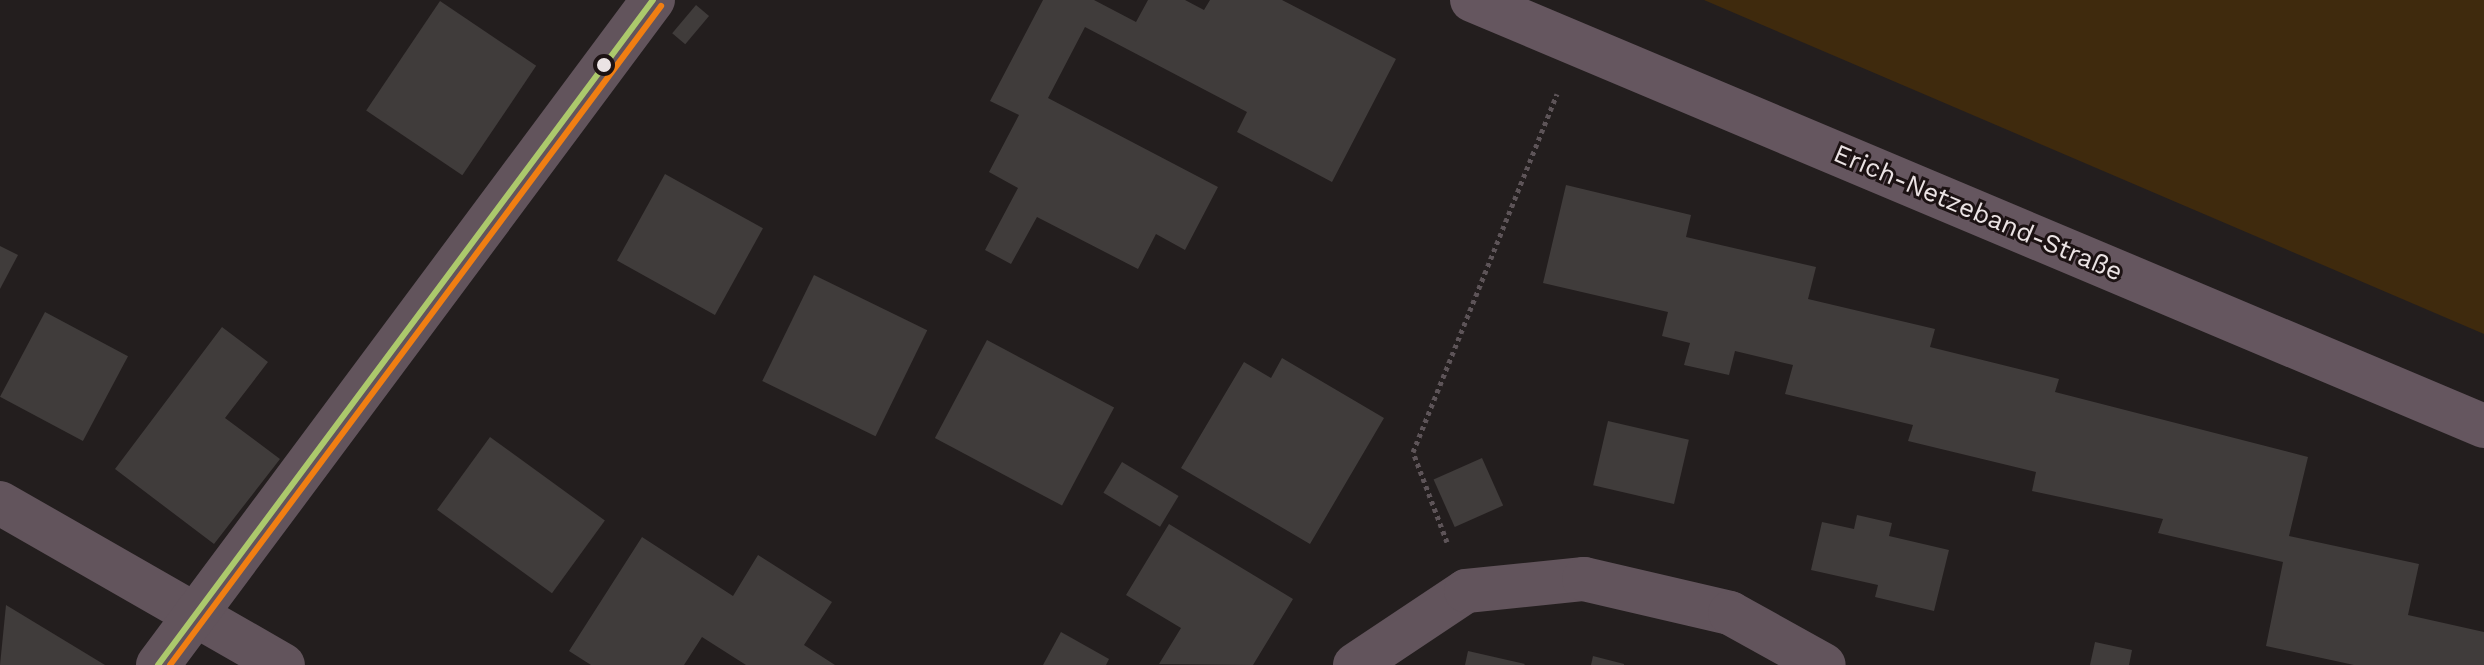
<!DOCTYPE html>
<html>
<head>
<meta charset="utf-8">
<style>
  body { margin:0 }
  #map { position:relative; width:2484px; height:665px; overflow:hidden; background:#231e1e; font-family:"Work Sans",sans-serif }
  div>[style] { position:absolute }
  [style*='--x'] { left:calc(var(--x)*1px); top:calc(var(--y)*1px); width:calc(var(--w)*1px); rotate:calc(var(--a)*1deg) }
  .green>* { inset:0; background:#3f2a0d }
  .building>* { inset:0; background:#403c3b; transform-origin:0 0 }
  .path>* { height:5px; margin-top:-2.5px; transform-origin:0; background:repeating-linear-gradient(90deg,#5d5458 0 4px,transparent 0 8px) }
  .street>* { height:44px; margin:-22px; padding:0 22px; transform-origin:22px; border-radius:22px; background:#62545c }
  .secondary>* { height:44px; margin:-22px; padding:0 22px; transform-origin:22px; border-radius:22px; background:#65565f }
  .bus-1>* { height:6px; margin:-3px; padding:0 3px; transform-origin:3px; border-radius:3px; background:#acc96c }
  .bus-2>* { height:6px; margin:-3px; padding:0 3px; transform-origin:3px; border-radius:3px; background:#f07e12 }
  .dots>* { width:22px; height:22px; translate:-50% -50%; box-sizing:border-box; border:4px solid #1c1213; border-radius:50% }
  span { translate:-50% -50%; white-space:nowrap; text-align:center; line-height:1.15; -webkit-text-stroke:6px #1c1213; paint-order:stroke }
  .street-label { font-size:26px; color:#ebe3e4 }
</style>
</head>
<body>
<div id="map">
  <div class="green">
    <i style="clip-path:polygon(1704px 0,2484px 0,2484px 334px)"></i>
  </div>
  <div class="building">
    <i style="clip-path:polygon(1043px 0,1094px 0,1136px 22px,1148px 0,1185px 0,1204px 10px,1210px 0,1282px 0,1396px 59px,1332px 182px,1237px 132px,1247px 112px,1085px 27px,1048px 98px,1218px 187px,1185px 250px,1156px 234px,1138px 269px,1037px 217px,1011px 264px,985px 250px,1018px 188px,989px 172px,1019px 115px,990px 101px)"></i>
    <i style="left:440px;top:1px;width:116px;height:132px;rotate:34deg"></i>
    <i style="left:696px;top:5px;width:17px;height:37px;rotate:40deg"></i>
    <i style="left:665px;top:174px;width:112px;height:99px;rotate:29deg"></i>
    <i style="clip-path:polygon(1566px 185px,1691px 215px,1686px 237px,1816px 267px,1808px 299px,1935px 329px,1930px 347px,2059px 379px,2055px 392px,2308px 457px,2289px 536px,2419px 564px,2408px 615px,2484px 632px,2484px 665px,2354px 665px,2266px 646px,2283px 562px,2158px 533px,2163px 519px,2032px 491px,2036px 472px,1908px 441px,1913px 425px,1785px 394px,1793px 365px,1735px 351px,1729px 375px,1684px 365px,1690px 343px,1662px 336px,1668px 312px,1543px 283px)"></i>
    <i style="clip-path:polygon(0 246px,18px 255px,0 289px)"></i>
    <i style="left:814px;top:275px;width:126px;height:118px;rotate:26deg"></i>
    <i style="left:45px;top:312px;width:94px;height:96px;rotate:28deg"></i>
    <i style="clip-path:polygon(222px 327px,268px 362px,225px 418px,280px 459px,214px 544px,115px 469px)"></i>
    <i style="left:987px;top:340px;width:144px;height:111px;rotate:28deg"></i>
    <i style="clip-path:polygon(1282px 358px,1384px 418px,1310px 544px,1181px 468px,1244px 362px,1271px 378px)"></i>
    <i style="left:1608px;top:421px;width:83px;height:66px;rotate:13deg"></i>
    <i style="left:490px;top:437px;width:142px;height:90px;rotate:36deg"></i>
    <i style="left:1482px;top:458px;width:52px;height:53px;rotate:66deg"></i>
    <i style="left:1122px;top:462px;width:66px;height:36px;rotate:31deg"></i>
    <i style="clip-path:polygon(1857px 515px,1892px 523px,1889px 536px,1949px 550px,1934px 611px,1875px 597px,1878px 585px,1811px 570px,1822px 522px,1854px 529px)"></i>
    <i style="clip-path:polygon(1169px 524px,1293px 599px,1253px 665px,1159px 664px,1181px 628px,1126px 595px)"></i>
    <i style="clip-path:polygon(642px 537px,733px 596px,758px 555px,832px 602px,804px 645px,835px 665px,746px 665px,702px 637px,684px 665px,591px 665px,569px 651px)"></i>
    <i style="clip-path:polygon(6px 605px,105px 665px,0 665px)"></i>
    <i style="clip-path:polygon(1061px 632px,1109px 659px,1106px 665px,1043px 665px)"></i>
    <i style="clip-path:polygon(2095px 642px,2132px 650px,2129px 665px,2090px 665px)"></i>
    <i style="clip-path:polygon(1468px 651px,1525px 664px,1524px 665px,1465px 665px)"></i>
    <i style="clip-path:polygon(1593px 656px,1624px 664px,1624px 665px,1591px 665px)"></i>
  </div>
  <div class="path">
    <i style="--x:1447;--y:542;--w:96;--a:-110.7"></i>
    <i style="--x:1413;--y:452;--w:386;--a:-68.1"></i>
  </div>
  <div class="street">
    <i style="--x:0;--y:503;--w:326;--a:29.8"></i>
    <i style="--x:158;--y:665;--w:829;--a:-53.34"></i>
    <i style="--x:1355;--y:665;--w:133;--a:-33.7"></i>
    <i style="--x:1466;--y:591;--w:119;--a:-5.8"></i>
    <i style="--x:1584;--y:579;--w:150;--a:13.1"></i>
    <i style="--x:1730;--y:613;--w:107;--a:29"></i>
  </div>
  <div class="secondary">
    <i style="--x:1472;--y:0;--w:1098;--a:22.83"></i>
  </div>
  <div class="bus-1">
    <i style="--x:158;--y:665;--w:829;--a:-53.34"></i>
  </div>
  <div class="bus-2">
    <i style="--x:170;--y:665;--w:822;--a:-53.31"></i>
  </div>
  <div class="dots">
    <i style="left:604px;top:65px;background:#ebe3e4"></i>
  </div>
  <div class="street-label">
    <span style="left:1978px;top:213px;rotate:23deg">Erich-Netzeband-Straße</span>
  </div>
</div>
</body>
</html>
